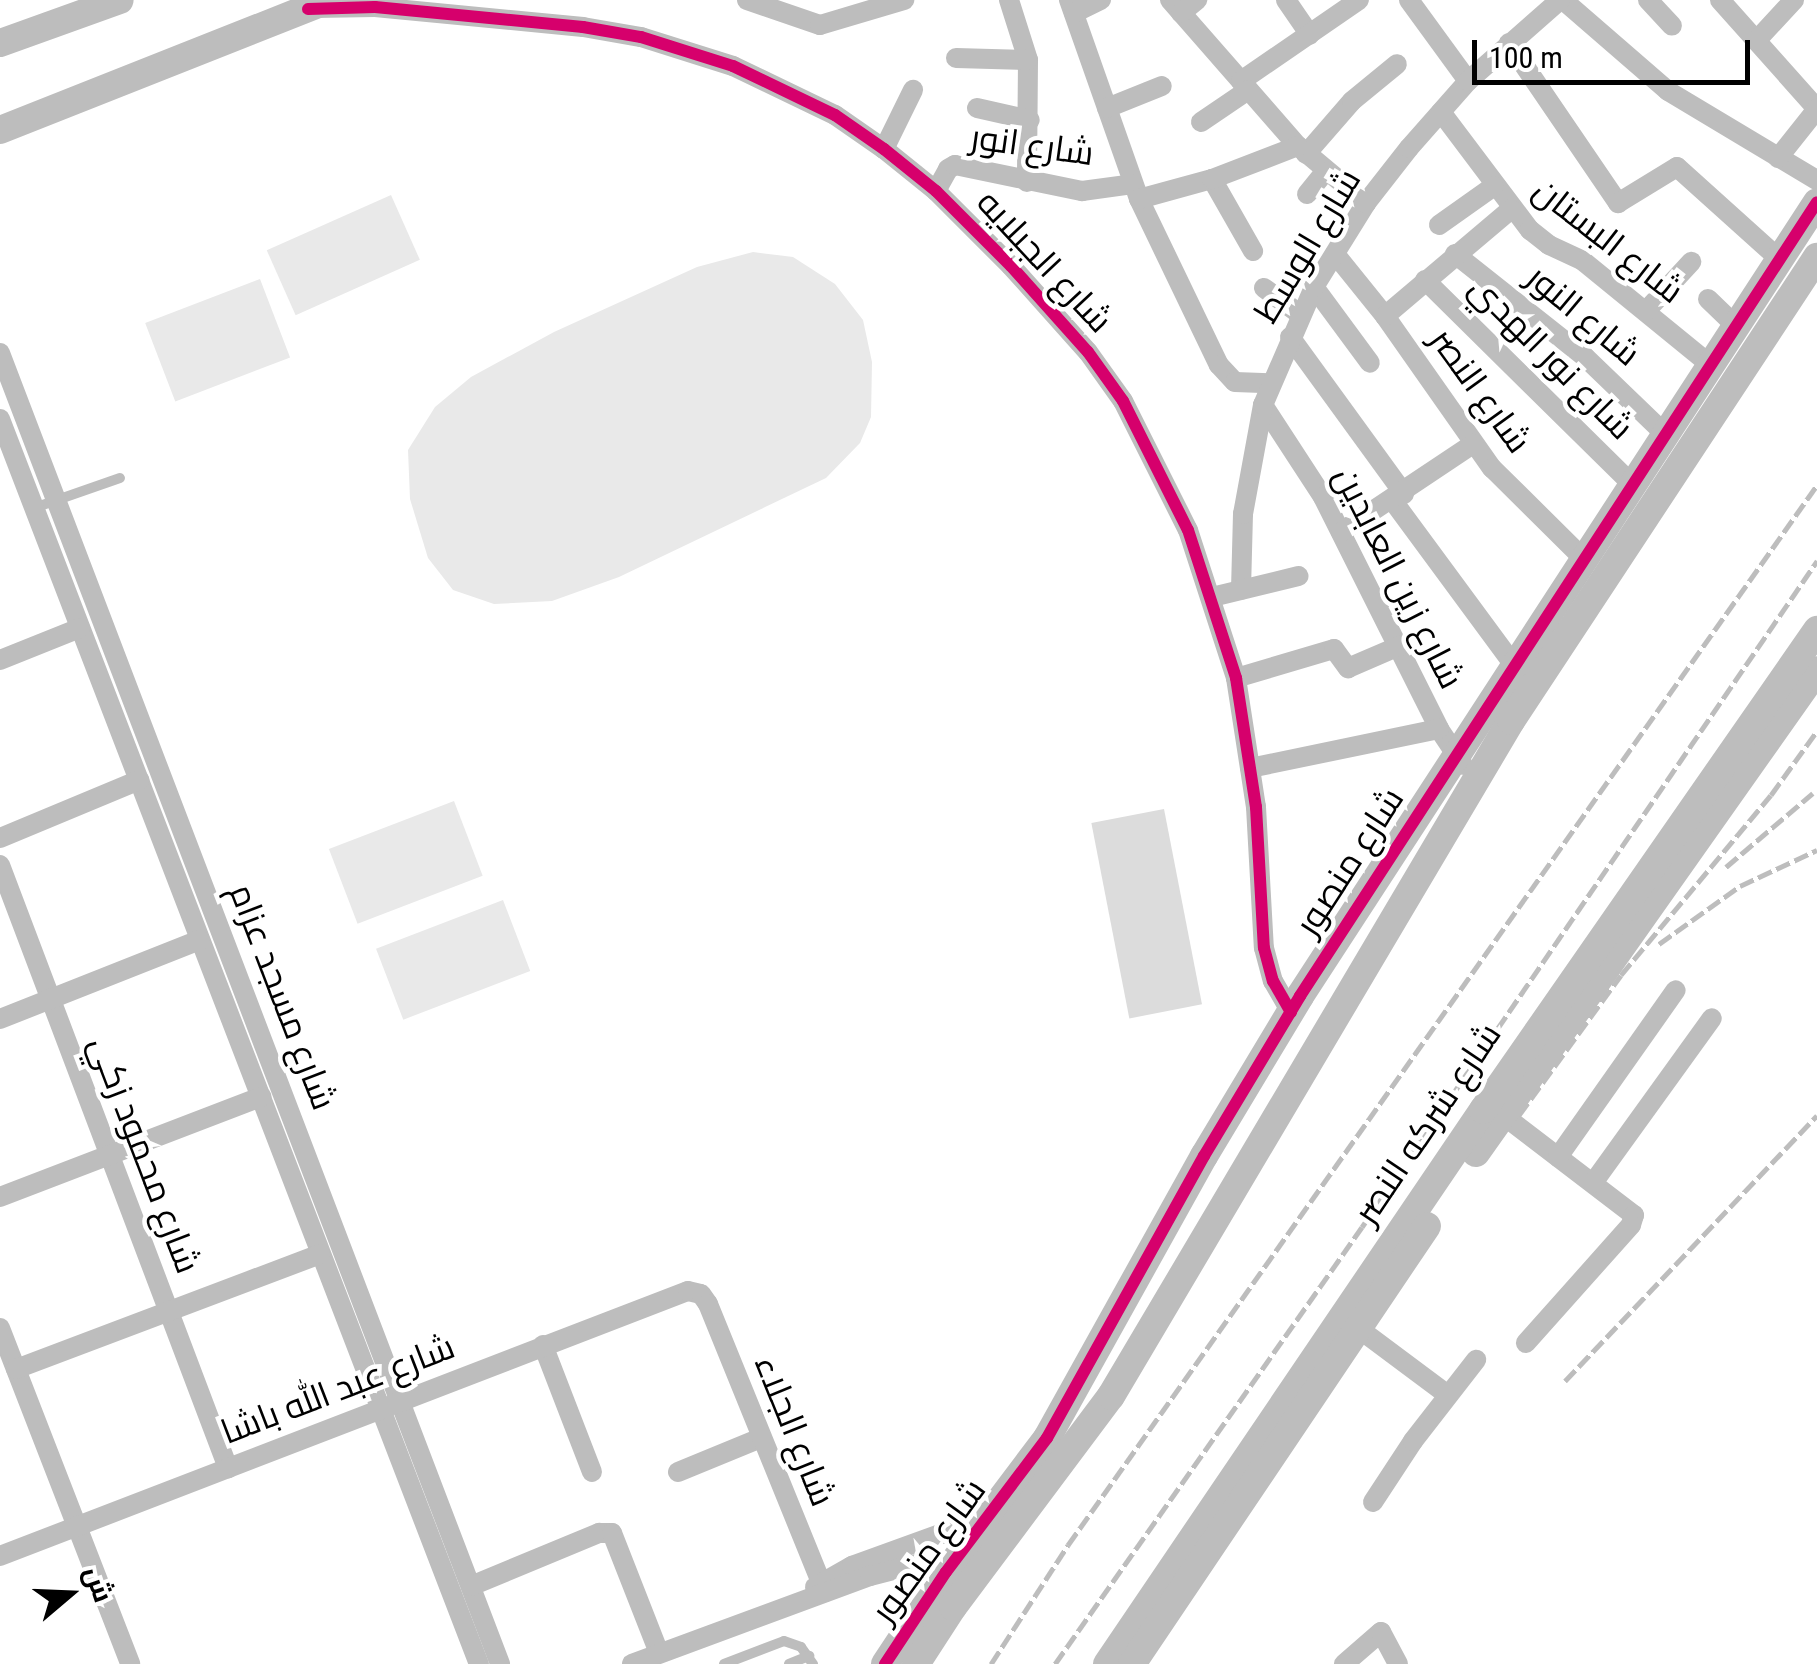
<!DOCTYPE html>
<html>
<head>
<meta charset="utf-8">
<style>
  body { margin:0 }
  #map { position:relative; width:1817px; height:1664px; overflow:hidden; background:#fff; font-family:"Roboto Condensed",Cairo,sans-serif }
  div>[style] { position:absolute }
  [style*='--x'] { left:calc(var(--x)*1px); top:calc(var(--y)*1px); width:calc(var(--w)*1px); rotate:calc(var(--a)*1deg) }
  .green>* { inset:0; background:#e9e9e9; transform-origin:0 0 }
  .building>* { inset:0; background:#dcdcdc; transform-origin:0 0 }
  .service>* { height:10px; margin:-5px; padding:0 5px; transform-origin:5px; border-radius:5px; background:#bdbdbd }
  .minor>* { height:20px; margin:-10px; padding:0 10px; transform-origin:10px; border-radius:10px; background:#bdbdbd }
  .tertiary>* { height:28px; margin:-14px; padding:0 14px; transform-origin:14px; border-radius:14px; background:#bdbdbd }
  .rail>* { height:5px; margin-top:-2.5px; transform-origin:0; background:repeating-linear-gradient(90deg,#bdbdbd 0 15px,transparent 0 20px) }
  .cycleway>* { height:12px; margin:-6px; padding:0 6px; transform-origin:6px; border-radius:6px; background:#d6006c }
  span { translate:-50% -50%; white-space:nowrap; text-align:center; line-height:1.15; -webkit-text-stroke:9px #fff; paint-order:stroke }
  .street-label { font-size:35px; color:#000 }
  .north { position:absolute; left:20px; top:1544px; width:100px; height:100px; -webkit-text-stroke:8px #fff; paint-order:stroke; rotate:71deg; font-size:28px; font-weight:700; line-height:40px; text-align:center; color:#000 }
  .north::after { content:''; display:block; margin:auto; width:35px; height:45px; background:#000; clip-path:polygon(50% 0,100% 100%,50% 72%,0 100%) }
  .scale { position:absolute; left:1472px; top:40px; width:278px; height:45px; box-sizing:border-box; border:5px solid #000; border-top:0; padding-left:12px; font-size:30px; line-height:35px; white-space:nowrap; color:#000; -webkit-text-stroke:8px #fff; paint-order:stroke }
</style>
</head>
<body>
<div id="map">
  <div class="green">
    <i style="left:391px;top:195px;width:71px;height:136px;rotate:66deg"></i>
    <i style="clip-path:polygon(753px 252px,793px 257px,835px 284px,863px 320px,872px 362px,871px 417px,860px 443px,826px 478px,619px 577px,552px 601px,494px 604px,453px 590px,428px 558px,410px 499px,408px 450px,435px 407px,471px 377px,554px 332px,697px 267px)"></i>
    <i style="left:260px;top:279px;width:84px;height:123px;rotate:69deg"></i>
    <i style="left:454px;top:801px;width:80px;height:134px;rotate:69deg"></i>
    <i style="left:503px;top:900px;width:76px;height:136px;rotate:69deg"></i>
  </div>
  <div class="building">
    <i style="left:1164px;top:809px;width:199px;height:74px;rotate:79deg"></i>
  </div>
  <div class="service">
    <i style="--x:34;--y:508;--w:91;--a:-19.2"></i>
    <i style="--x:724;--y:1664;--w:64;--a:-21"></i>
    <i style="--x:784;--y:1641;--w:18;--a:19"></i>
    <i style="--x:801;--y:1647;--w:21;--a:55"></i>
    <i style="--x:789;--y:1664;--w:22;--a:-22"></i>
  </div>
  <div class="minor">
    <i style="--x:747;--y:0;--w:77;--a:18.9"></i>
    <i style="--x:820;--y:25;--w:88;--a:-16.6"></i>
    <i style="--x:1009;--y:0;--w:63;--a:72.4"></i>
    <i style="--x:1028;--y:60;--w:122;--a:90.5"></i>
    <i style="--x:1069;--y:0;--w:211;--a:70.6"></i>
    <i style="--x:1139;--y:199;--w:184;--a:64.3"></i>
    <i style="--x:1219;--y:365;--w:23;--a:47"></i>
    <i style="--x:1235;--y:382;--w:34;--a:2"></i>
    <i style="--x:1170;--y:0;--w:194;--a:48.8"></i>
    <i style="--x:1298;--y:146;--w:89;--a:40"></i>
    <i style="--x:1286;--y:0;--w:42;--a:55.6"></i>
    <i style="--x:1409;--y:0;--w:100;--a:53.9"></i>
    <i style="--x:1563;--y:0;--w:139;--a:40.9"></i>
    <i style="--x:1668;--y:91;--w:174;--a:30.9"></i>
    <i style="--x:1648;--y:0;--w:35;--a:47"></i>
    <i style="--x:1720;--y:0;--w:146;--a:48.3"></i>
    <i style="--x:315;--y:8;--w:60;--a:-1"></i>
    <i style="--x:375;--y:7;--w:209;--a:5.5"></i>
    <i style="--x:583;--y:27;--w:59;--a:9.8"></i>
    <i style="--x:641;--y:37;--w:96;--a:17.5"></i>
    <i style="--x:733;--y:66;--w:113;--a:25.7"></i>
    <i style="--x:835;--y:115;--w:60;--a:34.8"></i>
    <i style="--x:884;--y:149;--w:67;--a:38.9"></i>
    <i style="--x:936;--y:191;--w:106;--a:45"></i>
    <i style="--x:1011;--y:266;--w:115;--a:48.2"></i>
    <i style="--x:1088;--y:352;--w:60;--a:54.5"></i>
    <i style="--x:1123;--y:401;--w:144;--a:63.3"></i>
    <i style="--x:1188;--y:530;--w:156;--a:72"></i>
    <i style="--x:1236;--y:678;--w:131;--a:81.2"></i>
    <i style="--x:1256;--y:807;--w:141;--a:86.8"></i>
    <i style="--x:1264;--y:948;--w:34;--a:75"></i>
    <i style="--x:1273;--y:981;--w:36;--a:60"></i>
    <i style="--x:1074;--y:13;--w:30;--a:-26"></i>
    <i style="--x:1181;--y:13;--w:21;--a:-39"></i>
    <i style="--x:1756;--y:41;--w:56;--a:-47.2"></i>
    <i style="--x:1509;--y:43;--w:194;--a:55.7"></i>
    <i style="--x:1618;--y:203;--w:69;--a:-31.4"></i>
    <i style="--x:1677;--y:167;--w:137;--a:42"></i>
    <i style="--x:956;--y:58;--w:72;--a:1.6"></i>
    <i style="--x:1241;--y:81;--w:143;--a:-34.5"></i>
    <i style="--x:977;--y:108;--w:54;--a:12.8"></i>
    <i style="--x:1107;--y:108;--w:59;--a:-21.8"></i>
    <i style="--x:1441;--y:112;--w:148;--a:53"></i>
    <i style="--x:1530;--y:230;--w:24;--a:38"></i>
    <i style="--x:1549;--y:245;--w:38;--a:25"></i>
    <i style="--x:1583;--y:261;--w:161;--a:39.2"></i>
    <i style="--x:1201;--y:122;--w:57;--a:-34.2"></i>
    <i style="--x:884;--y:149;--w:66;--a:-63.8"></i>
    <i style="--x:1306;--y:154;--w:70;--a:-49"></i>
    <i style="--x:1352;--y:101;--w:58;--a:-39.4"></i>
    <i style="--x:1778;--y:158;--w:63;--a:-51.5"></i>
    <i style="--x:1212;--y:179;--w:83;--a:60.3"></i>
    <i style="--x:936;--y:191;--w:25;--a:-61"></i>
    <i style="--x:948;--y:169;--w:8;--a:-30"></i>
    <i style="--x:955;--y:165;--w:130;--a:11.6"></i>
    <i style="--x:1082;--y:191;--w:51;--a:-7.8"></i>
    <i style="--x:1307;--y:194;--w:28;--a:-51"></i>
    <i style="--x:1139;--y:199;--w:76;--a:-15.3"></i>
    <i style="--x:1212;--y:179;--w:92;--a:-21"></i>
    <i style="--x:1439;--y:225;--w:67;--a:-35.3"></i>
    <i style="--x:1335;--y:254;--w:80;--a:51.1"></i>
    <i style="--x:1385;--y:316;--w:186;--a:54.9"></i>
    <i style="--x:1492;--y:468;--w:128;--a:44.7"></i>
    <i style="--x:1455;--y:254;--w:166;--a:38.4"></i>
    <i style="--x:1585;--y:357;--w:110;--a:43.9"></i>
    <i style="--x:1425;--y:280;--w:289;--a:44.6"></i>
    <i style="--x:1314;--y:287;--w:94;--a:53.6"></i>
    <i style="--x:1264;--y:288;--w:46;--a:36.1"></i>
    <i style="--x:1708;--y:299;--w:36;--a:44"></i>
    <i style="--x:1646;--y:311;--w:67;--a:-47.4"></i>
    <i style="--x:1385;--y:316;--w:165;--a:-40.3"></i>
    <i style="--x:1290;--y:337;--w:194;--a:54"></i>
    <i style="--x:0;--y:353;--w:1403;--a:69.12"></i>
    <i style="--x:1263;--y:405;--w:110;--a:56.9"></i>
    <i style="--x:1323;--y:497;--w:259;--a:63.4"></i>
    <i style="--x:1439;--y:729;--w:43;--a:56.3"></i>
    <i style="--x:0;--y:419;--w:1334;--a:68.96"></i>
    <i style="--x:1393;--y:501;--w:202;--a:53.6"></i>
    <i style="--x:1341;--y:532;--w:159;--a:-33.7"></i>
    <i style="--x:1241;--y:590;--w:76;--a:-88.5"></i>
    <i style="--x:1243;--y:514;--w:111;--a:-79.6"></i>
    <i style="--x:1263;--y:405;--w:129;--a:-66.6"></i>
    <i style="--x:1314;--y:287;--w:99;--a:-58.2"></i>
    <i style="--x:1366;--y:203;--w:70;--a:-52"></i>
    <i style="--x:1409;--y:148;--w:89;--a:-48.6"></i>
    <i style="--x:1468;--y:81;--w:123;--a:-41.4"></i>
    <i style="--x:1212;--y:597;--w:89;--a:-13.6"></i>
    <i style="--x:0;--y:660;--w:86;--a:-21.8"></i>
    <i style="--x:1236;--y:678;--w:102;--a:-16.5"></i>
    <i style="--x:1334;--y:649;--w:24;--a:54"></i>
    <i style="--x:1348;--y:668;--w:56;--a:-23.3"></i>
    <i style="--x:1250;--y:768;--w:193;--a:-11.7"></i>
    <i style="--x:0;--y:838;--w:151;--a:-22.6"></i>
    <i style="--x:0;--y:865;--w:645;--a:69.29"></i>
    <i style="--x:0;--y:1019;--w:215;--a:-21.6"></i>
    <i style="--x:1503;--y:1115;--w:165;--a:37.4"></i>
    <i style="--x:1634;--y:1215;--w:10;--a:107"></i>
    <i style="--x:1631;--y:1225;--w:158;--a:131.7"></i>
    <i style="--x:1558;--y:1157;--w:204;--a:-54.8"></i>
    <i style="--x:1593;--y:1183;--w:203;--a:-54.2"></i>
    <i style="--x:0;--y:1197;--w:280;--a:-21"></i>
    <i style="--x:0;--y:1328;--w:360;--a:68.8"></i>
    <i style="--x:1358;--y:1328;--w:112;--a:36.7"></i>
    <i style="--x:543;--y:1345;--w:136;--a:68.9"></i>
    <i style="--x:16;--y:1369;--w:325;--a:-20.7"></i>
    <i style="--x:678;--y:1472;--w:90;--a:-22.3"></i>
    <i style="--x:1373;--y:1502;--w:73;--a:-56.7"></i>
    <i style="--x:1413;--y:1441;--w:103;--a:-52.1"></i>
    <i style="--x:0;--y:1556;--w:737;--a:-21.07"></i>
    <i style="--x:688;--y:1291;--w:13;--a:13"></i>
    <i style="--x:701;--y:1294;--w:12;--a:55"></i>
    <i style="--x:708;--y:1304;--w:311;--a:67.9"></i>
    <i style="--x:471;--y:1586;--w:139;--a:-22.5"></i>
    <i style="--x:599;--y:1533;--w:13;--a:0"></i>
    <i style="--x:612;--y:1533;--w:129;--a:68.6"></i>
    <i style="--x:815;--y:1587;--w:43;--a:-29.6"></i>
    <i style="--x:852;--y:1566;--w:94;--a:-20"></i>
    <i style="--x:940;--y:1534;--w:21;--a:-8"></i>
    <i style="--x:961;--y:1531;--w:23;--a:20"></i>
    <i style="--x:632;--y:1664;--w:254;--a:-20.3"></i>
    <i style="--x:870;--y:1576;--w:49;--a:-14.3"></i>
    <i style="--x:917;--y:1564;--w:39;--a:19"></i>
    <i style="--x:1344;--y:1664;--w:49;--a:-40.9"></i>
    <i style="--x:1381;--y:1632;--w:36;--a:62"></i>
  </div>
  <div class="tertiary">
    <i style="--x:0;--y:43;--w:127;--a:-19.7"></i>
    <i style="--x:0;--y:130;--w:354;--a:-21.6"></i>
    <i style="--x:1476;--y:1153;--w:591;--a:-54.78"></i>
    <i style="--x:885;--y:1664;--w:110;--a:-56.5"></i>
    <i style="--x:946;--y:1572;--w:168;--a:-53"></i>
    <i style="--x:1047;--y:1438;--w:323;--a:-60.9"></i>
    <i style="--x:1204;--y:1156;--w:187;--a:-59"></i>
    <i style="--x:1300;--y:996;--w:947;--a:-56.93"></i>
    <i style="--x:916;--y:1664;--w:68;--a:-57"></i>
    <i style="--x:953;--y:1607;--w:264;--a:-53.2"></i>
    <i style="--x:1111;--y:1396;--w:785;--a:-59.35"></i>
    <i style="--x:1511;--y:721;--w:556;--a:-56.6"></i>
    <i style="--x:1107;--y:1664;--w:670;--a:-55.84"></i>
    <i style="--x:1483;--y:1110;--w:585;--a:-55.17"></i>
    <i style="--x:1132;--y:1664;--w:528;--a:-56.04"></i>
  </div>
  <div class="rail">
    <i style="--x:1726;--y:867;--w:114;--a:-40.4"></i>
    <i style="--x:1659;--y:944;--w:100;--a:-35.6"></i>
    <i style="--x:1740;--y:886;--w:85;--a:-25.1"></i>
    <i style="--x:1519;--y:1115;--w:173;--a:-53.9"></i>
    <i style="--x:1621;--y:975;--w:234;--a:-50.2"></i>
    <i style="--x:1771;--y:795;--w:79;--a:-54.3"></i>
    <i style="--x:1565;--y:1381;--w:366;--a:-46.5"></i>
    <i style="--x:991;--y:1664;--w:142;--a:-57.1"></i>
    <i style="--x:1068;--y:1545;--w:1298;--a:-54.75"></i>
    <i style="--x:1055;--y:1664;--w:534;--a:-54.91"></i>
    <i style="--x:1362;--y:1227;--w:807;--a:-55.66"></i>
  </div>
  <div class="cycleway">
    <i style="--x:308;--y:9;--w:67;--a:-1.7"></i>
    <i style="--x:375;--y:7;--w:209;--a:5.5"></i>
    <i style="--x:583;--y:27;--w:59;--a:9.8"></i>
    <i style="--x:641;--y:37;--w:96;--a:17.5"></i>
    <i style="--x:733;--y:66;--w:113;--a:25.7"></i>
    <i style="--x:835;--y:115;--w:60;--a:34.8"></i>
    <i style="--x:884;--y:149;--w:67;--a:38.9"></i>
    <i style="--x:936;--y:191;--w:106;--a:45"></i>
    <i style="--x:1011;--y:266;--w:115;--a:48.2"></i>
    <i style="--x:1088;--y:352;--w:60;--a:54.5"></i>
    <i style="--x:1123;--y:401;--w:144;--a:63.3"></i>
    <i style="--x:1188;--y:530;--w:156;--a:72"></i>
    <i style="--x:1236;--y:678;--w:131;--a:81.2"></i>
    <i style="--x:1256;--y:807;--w:141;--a:86.8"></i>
    <i style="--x:1264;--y:948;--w:34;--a:75"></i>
    <i style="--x:1273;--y:981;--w:36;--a:60"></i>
    <i style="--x:885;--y:1664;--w:110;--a:-56.5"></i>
    <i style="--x:946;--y:1572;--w:168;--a:-53"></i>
    <i style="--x:1047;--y:1438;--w:323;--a:-60.9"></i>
    <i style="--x:1204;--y:1156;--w:187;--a:-59"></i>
    <i style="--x:1300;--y:996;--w:947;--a:-56.93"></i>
  </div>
  <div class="street-label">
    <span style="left:1032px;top:146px;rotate:8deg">شارع انور</span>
    <span style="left:1608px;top:241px;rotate:38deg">شارع البستان</span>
    <span style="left:1308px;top:246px;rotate:-59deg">شارع الوسط</span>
    <span style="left:1044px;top:262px;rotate:47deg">شارع الجبلايه</span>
    <span style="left:1583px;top:316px;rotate:40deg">شارع النور</span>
    <span style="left:1551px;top:358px;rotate:45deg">شارع نور الهدي</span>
    <span style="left:1480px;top:391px;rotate:54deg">شارع النصر</span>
    <span style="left:1398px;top:578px;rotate:63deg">شارع زين العابدين</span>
    <span style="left:1350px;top:862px;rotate:-57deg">شارع منصور</span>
    <span style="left:282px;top:997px;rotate:69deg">شارع مسجد عزام</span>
    <span style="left:1428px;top:1124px;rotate:-56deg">شارع شركه النصر</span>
    <span style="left:144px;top:1155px;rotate:69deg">شارع محمود زكي</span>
    <span style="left:338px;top:1390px;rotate:-21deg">شارع عبد الله باشا</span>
    <span style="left:794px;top:1431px;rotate:68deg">شارع الجلاء</span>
    <span style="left:929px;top:1551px;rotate:-54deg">شارع منصور</span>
  </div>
  <div class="north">ش</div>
  <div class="scale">100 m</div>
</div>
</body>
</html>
